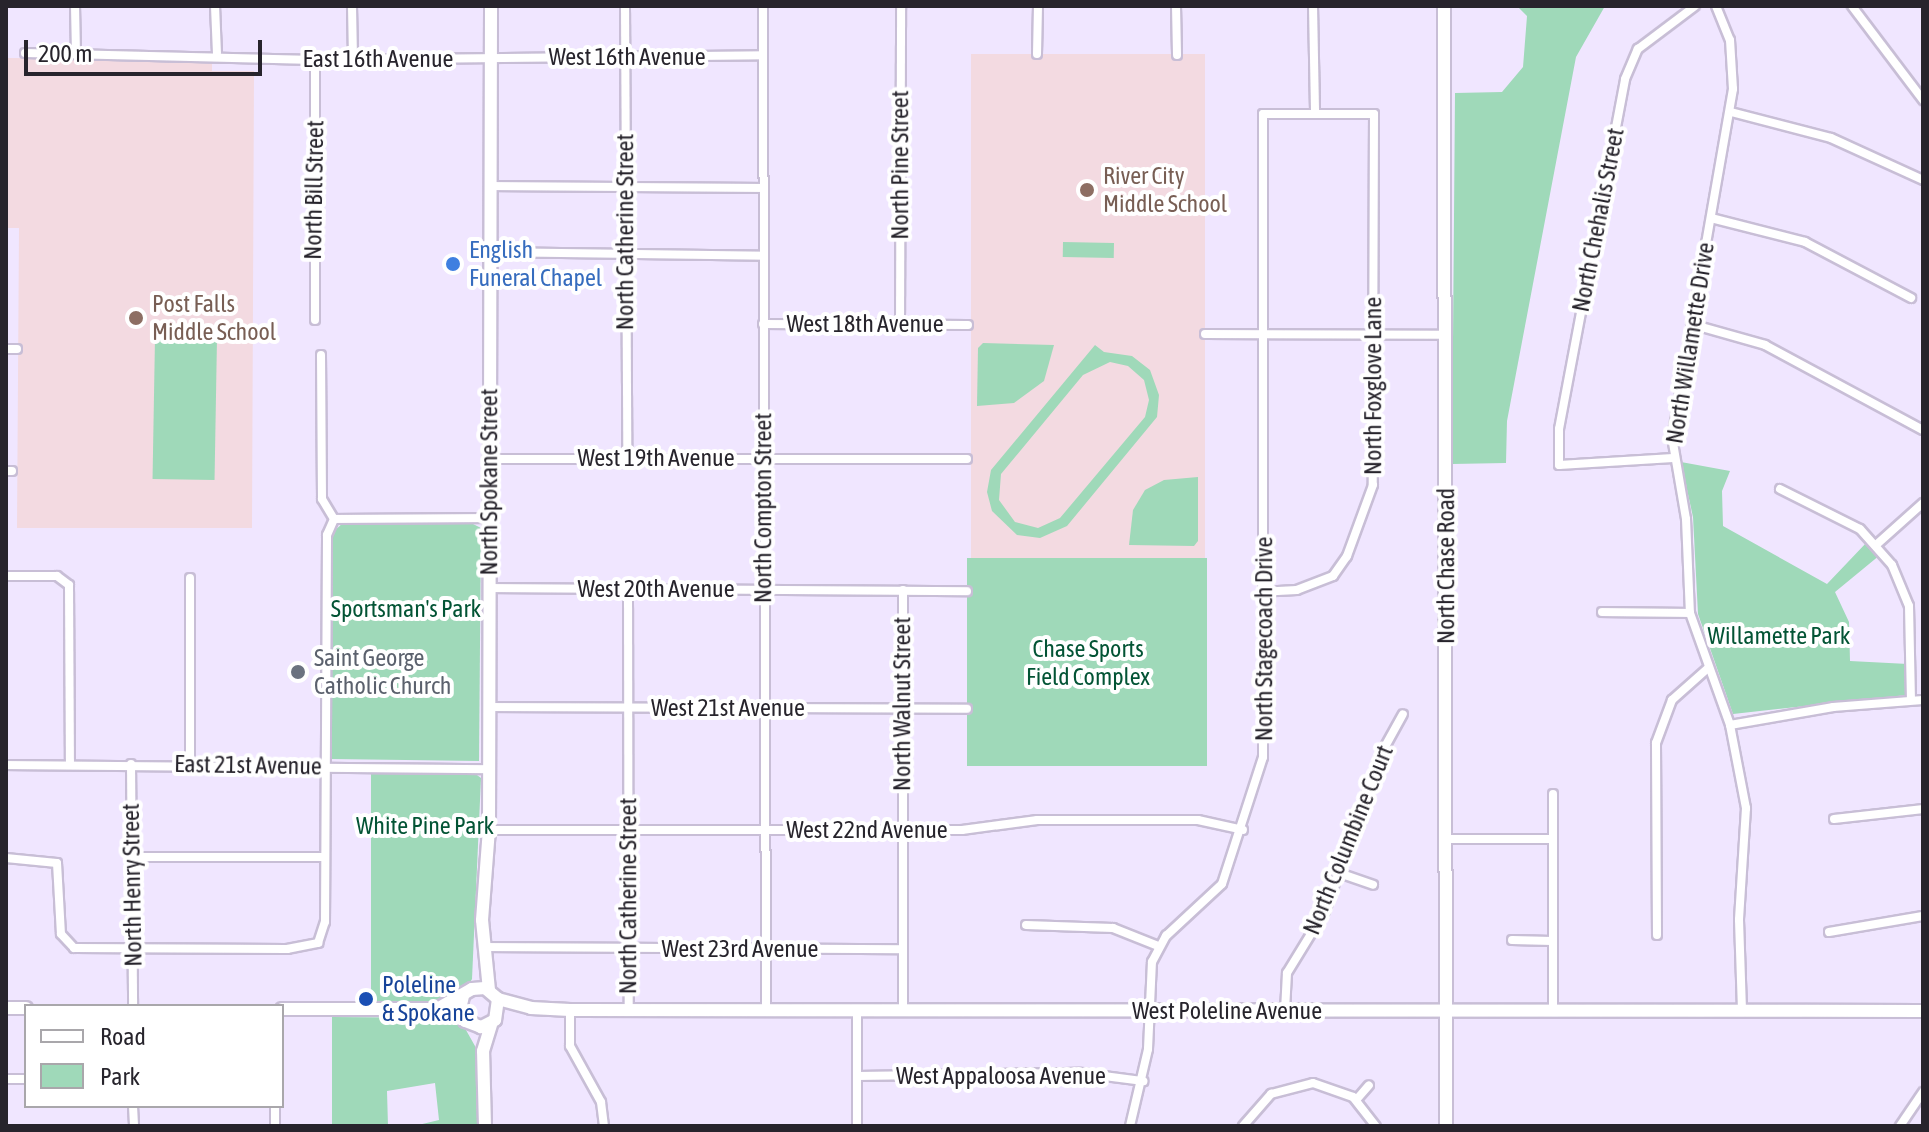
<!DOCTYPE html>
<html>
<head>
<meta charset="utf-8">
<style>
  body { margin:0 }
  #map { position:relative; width:1929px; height:1132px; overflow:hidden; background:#f0e6ff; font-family:"Asap Condensed",sans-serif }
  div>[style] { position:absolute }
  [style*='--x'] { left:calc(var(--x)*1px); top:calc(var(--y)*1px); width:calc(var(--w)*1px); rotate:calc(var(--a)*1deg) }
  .education>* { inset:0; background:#f3dae1; transform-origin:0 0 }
  .green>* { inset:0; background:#9fd9b9; transform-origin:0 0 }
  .roads { filter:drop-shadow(2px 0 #c8bed6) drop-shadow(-2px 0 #c8bed6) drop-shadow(0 2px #c8bed6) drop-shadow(0 -2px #c8bed6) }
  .street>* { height:8px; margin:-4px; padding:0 4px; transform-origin:4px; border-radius:4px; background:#fff }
  .secondary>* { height:12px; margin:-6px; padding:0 6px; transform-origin:6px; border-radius:6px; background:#fff }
  .dots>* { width:22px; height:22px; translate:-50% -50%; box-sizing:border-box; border:4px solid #fff; border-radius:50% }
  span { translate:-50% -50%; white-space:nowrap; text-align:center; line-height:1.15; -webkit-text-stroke:8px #fff; paint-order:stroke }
  .street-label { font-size:24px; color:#27242c }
  .education-label { font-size:24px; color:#785e54 }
  .left { translate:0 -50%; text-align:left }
  .shop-label { font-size:24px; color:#366cbe }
  .park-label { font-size:24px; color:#035435 }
  .worship-label { font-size:24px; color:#5b616d }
  .transit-label { font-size:24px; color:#164399 }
  .frame { position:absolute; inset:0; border:8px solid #27242c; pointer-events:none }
  .legend { position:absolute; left:24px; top:1004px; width:260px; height:104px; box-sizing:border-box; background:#fff; border:2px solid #a9a7ab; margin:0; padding:10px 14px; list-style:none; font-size:24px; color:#27242c }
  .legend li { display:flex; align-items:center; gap:16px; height:40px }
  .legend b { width:40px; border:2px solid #a9a7ab }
  .scale { position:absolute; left:24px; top:40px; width:238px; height:36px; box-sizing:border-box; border:4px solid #27242c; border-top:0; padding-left:10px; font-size:24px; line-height:28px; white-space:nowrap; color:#27242c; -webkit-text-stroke:6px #fff; paint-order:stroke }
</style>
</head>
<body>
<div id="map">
  <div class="education">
    <i style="left:971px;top:54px;width:234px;height:504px"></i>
    <i style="clip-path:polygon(6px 58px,212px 59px,212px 71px,254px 71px,252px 528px,17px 528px,19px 228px,7px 228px)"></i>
  </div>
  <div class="green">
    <i style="clip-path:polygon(1517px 6px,1605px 6px,1576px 57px,1507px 421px,1506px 463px,1452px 464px,1455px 93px,1502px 92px,1523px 67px,1527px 16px)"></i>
    <i style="left:1063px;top:242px;width:51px;height:15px;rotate:1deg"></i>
    <i style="left:155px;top:338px;width:62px;height:141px;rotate:1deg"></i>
    <i style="clip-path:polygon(983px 343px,1054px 345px,1044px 381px,1014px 403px,977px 406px,978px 348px)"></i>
    <i style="clip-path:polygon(evenodd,1095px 345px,1104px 352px,1132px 356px,1150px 370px,1159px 395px,1157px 417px,1067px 526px,1040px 538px,1017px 535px,992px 511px,987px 492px,991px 470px,1095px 345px,1110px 362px,1128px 366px,1144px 380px,1149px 400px,1145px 417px,1060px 518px,1038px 528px,1015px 522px,999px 500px,1001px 474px,1083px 375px,1110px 362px)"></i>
    <i style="clip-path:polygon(1681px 462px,1730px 471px,1722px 491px,1723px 526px,1827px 584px,1867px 542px,1880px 555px,1835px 592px,1849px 622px,1850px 661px,1908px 664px,1907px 695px,1733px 714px,1698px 614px,1693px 517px)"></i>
    <i style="clip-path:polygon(1198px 477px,1198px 541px,1194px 546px,1129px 545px,1133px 510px,1145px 490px,1164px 480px)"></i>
    <i style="clip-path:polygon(344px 522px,471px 523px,481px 528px,479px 761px,332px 759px,331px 562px,333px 532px)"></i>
    <i style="left:967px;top:558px;width:240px;height:208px"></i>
    <i style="clip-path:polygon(371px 771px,473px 772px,481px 778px,472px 979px,467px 988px,443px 1002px,371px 1001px)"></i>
    <i style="clip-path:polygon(332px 1017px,451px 1018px,462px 1023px,475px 1046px,485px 1126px,414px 1126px,439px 1120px,435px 1083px,387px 1091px,388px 1126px,332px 1126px)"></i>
  </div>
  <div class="roads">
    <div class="street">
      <i style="--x:75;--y:6;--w:47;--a:88.8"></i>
      <i style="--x:215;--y:6;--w:47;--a:87.6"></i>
      <i style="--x:352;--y:6;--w:53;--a:88.9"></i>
      <i style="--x:625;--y:6;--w:452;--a:89.7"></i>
      <i style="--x:763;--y:6;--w:1004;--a:89.83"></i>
      <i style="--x:1176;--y:6;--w:49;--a:88.8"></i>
      <i style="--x:1313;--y:6;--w:107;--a:88.9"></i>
      <i style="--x:1716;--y:6;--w:37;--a:68"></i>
      <i style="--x:1730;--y:40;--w:49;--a:86.5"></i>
      <i style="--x:1733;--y:89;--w:353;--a:99.9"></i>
      <i style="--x:1672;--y:437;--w:83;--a:80.3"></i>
      <i style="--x:1686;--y:519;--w:94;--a:87.6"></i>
      <i style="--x:1690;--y:613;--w:119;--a:70.3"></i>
      <i style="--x:1730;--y:725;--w:85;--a:79.1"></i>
      <i style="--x:1746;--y:808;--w:112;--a:93.6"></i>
      <i style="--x:1739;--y:920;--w:90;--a:88.1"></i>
      <i style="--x:1852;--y:6;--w:118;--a:52.9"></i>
      <i style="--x:25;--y:53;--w:290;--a:1.4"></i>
      <i style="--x:315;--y:60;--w:448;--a:-0.6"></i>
      <i style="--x:1037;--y:54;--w:48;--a:-88.8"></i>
      <i style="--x:1731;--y:112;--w:103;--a:14.6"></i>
      <i style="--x:1831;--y:138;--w:101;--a:24.5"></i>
      <i style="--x:489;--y:186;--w:274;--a:0.4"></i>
      <i style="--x:1711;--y:218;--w:97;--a:14.3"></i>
      <i style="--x:1805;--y:242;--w:120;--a:27.8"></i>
      <i style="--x:490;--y:252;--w:273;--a:0.8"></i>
      <i style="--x:315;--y:320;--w:260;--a:-90"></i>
      <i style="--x:763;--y:324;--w:205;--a:0.3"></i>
      <i style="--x:900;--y:324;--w:318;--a:-89.8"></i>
      <i style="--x:1691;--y:324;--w:77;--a:15.8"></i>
      <i style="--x:1765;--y:345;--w:179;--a:28.3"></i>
      <i style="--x:1205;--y:334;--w:240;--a:0.2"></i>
      <i style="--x:6;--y:349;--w:11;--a:0"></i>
      <i style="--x:321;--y:355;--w:144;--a:89.6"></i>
      <i style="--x:322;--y:499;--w:23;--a:59"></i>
      <i style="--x:1673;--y:458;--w:114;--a:176.5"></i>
      <i style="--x:1559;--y:465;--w:36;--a:-90"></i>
      <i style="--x:1559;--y:429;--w:356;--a:-79.3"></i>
      <i style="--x:1625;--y:79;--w:33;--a:-67"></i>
      <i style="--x:1638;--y:49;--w:71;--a:-37"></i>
      <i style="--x:490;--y:459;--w:477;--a:0"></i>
      <i style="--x:6;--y:471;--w:6;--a:0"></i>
      <i style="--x:1780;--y:489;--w:89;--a:26.6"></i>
      <i style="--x:1860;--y:529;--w:48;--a:48.4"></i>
      <i style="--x:1892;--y:565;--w:44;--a:67.5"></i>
      <i style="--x:1909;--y:606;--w:94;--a:88.8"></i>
      <i style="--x:334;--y:519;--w:156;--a:-0.4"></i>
      <i style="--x:1876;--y:545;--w:63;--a:-41.8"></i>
      <i style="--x:6;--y:576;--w:51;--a:0"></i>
      <i style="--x:57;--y:576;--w:15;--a:37"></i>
      <i style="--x:69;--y:585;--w:180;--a:89.7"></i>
      <i style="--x:190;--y:578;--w:186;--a:90"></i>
      <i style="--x:489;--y:588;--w:478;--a:0.4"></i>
      <i style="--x:628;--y:589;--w:421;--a:89.9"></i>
      <i style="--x:1602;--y:612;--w:88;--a:0.7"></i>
      <i style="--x:489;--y:707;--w:478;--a:0.2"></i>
      <i style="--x:1730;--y:725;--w:105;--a:-9.9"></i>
      <i style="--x:1833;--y:707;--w:90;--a:-4.4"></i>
      <i style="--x:131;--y:764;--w:242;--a:89.5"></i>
      <i style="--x:6;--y:765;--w:483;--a:0.5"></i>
      <i style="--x:1553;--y:794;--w:215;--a:90"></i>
      <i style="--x:1834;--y:819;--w:90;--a:-6.4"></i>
      <i style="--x:489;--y:830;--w:473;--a:0"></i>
      <i style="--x:962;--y:830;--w:76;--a:-7.6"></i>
      <i style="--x:1037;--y:820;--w:161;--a:0"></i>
      <i style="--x:1198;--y:820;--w:46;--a:12.5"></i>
      <i style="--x:1445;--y:839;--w:107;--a:0"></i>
      <i style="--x:131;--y:857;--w:194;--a:0"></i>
      <i style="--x:6;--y:858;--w:51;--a:5.6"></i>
      <i style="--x:57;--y:863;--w:71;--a:86.8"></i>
      <i style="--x:61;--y:934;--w:19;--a:47"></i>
      <i style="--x:74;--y:948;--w:213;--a:0.3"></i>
      <i style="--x:287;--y:949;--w:32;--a:-11"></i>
      <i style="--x:318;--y:943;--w:22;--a:-72"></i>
      <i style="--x:325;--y:922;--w:387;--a:-89.7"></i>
      <i style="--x:327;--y:535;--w:17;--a:-66"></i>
      <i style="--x:1339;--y:873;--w:36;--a:19"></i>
      <i style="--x:1026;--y:925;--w:87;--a:2"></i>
      <i style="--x:1113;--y:928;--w:48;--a:21.8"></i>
      <i style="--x:1829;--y:932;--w:95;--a:-9.7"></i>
      <i style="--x:1657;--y:935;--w:192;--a:-90.3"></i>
      <i style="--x:1656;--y:743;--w:46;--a:-69.6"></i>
      <i style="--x:1672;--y:700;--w:48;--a:-41.6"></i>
      <i style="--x:1512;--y:940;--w:40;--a:1.4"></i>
      <i style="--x:483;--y:947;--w:419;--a:0.3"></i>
      <i style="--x:570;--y:1010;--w:36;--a:90"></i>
      <i style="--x:570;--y:1046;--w:64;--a:61"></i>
      <i style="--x:601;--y:1102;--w:24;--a:83"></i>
      <i style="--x:903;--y:1010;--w:420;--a:-90"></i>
      <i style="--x:1285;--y:1011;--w:38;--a:-87"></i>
      <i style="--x:1287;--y:973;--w:73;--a:-58.5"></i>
      <i style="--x:1325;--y:911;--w:169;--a:-70.3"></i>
      <i style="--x:1382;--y:752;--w:43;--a:-61.1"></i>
      <i style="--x:857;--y:1076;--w:224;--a:-0.8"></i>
      <i style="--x:1081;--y:1073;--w:63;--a:7.4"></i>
      <i style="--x:6;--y:1079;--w:20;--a:0"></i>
      <i style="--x:1357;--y:1099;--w:18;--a:-49"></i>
      <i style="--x:133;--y:1106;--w:20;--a:87"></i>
      <i style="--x:275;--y:1126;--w:20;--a:-90"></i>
      <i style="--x:857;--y:1126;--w:115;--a:-90"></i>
      <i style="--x:1130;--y:1126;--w:79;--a:-76.8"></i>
      <i style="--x:1148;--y:1049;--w:87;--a:-87.4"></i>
      <i style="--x:1152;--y:962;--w:30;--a:-62"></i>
      <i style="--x:1166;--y:936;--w:76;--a:-42.9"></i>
      <i style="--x:1222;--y:884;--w:133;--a:-72.1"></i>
      <i style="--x:1263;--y:757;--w:643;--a:-90"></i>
      <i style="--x:1263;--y:114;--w:111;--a:0"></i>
      <i style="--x:1374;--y:114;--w:371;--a:90.2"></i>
      <i style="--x:1373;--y:485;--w:76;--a:110.1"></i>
      <i style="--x:1347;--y:556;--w:24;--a:125"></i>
      <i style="--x:1333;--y:576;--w:39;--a:159"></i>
      <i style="--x:1297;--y:590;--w:34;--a:177"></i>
      <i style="--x:1243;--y:1126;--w:43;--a:-48.8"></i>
      <i style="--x:1271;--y:1094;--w:43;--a:-14.7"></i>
      <i style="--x:1313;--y:1083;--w:42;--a:19.3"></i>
      <i style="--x:1353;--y:1097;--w:37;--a:52"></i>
      <i style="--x:1900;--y:1126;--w:41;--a:-55.9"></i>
    </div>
    <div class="secondary">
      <i style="--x:1444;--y:6;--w:1120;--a:89.9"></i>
      <i style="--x:489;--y:990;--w:70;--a:-95.7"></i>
      <i style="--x:482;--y:920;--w:90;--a:-85.6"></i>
      <i style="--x:489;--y:830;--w:824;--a:-89.86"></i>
      <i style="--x:498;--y:999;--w:34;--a:15"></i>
      <i style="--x:531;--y:1008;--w:39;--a:3"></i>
      <i style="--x:570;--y:1010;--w:1353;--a:0.04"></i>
      <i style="--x:6;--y:1008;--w:20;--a:0"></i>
      <i style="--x:439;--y:1008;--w:38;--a:-30"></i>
      <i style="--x:472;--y:989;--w:13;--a:-4"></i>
      <i style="--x:485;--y:988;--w:17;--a:40"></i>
      <i style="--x:498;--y:999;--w:21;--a:98"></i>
      <i style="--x:495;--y:1020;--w:16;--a:153"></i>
      <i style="--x:481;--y:1027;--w:17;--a:-159"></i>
      <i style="--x:465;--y:1021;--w:13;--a:-113"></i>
      <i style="--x:460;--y:1009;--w:13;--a:-77"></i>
      <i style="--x:282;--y:1009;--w:155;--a:0"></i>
      <i style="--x:437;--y:1009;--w:25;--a:16"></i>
      <i style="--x:485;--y:1126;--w:75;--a:-91.5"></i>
      <i style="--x:483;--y:1051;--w:28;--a:-73"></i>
    </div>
  </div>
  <div class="dots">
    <i style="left:1087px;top:190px;background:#8d6e63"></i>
    <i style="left:453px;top:264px;background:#3f7fe0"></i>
    <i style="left:136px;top:318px;background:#8d6e63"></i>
    <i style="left:298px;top:672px;background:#6b7280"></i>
    <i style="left:366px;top:999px;background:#1a4fb4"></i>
  </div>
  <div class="street-label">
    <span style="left:627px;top:57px">West 16th Avenue</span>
    <span style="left:378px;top:59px">East 16th Avenue</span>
    <span style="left:900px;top:165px;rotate:-90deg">North Pine Street</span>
    <span style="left:314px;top:190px;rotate:-89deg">North Bill Street</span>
    <span style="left:1598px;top:220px;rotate:-79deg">North Chehalis Street</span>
    <span style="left:625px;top:232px;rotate:-90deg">North Catherine Street</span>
    <span style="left:865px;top:324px">West 18th Avenue</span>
    <span style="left:1690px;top:343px;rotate:-81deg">North Willamette Drive</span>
    <span style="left:1373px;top:386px;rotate:-90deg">North Foxglove Lane</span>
    <span style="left:656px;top:458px">West 19th Avenue</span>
    <span style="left:489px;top:482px;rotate:-90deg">North Spokane Street</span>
    <span style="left:763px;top:508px;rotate:-90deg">North Compton Street</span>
    <span style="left:1446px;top:566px;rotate:-90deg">North Chase Road</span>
    <span style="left:656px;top:589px">West 20th Avenue</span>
    <span style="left:1264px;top:639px;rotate:-90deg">North Stagecoach Drive</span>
    <span style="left:902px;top:704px;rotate:-90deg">North Walnut Street</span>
    <span style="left:728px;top:708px">West 21st Avenue</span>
    <span style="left:248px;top:765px;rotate:1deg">East 21st Avenue</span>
    <span style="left:867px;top:830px">West 22nd Avenue</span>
    <span style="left:1348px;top:840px;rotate:-68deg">North Columbine Court</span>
    <span style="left:132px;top:885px;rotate:-91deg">North Henry Street</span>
    <span style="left:628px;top:896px;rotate:-90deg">North Catherine Street</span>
    <span style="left:740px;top:949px">West 23rd Avenue</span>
    <span style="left:1227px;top:1011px">West Poleline Avenue</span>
    <span style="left:1001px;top:1076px">West Appaloosa Avenue</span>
  </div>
  <div class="education-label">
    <span class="left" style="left:1103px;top:190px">River City<br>Middle School</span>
    <span class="left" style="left:152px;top:318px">Post Falls<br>Middle School</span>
  </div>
  <div class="shop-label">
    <span class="left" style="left:469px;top:264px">English<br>Funeral Chapel</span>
  </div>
  <div class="park-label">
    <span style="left:406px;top:609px">Sportsman's Park</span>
    <span style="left:1779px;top:636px">Willamette Park</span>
    <span style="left:1088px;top:663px">Chase Sports<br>Field Complex</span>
    <span style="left:425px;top:826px">White Pine Park</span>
  </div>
  <div class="worship-label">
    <span class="left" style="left:314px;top:672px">Saint George<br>Catholic Church</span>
  </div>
  <div class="transit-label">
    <span class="left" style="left:382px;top:999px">Poleline<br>&amp; Spokane</span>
  </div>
  <div class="frame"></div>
  <ul class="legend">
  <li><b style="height:10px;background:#fff"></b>Road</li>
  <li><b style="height:22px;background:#9fd9b9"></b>Park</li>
  </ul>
  <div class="scale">200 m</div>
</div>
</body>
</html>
